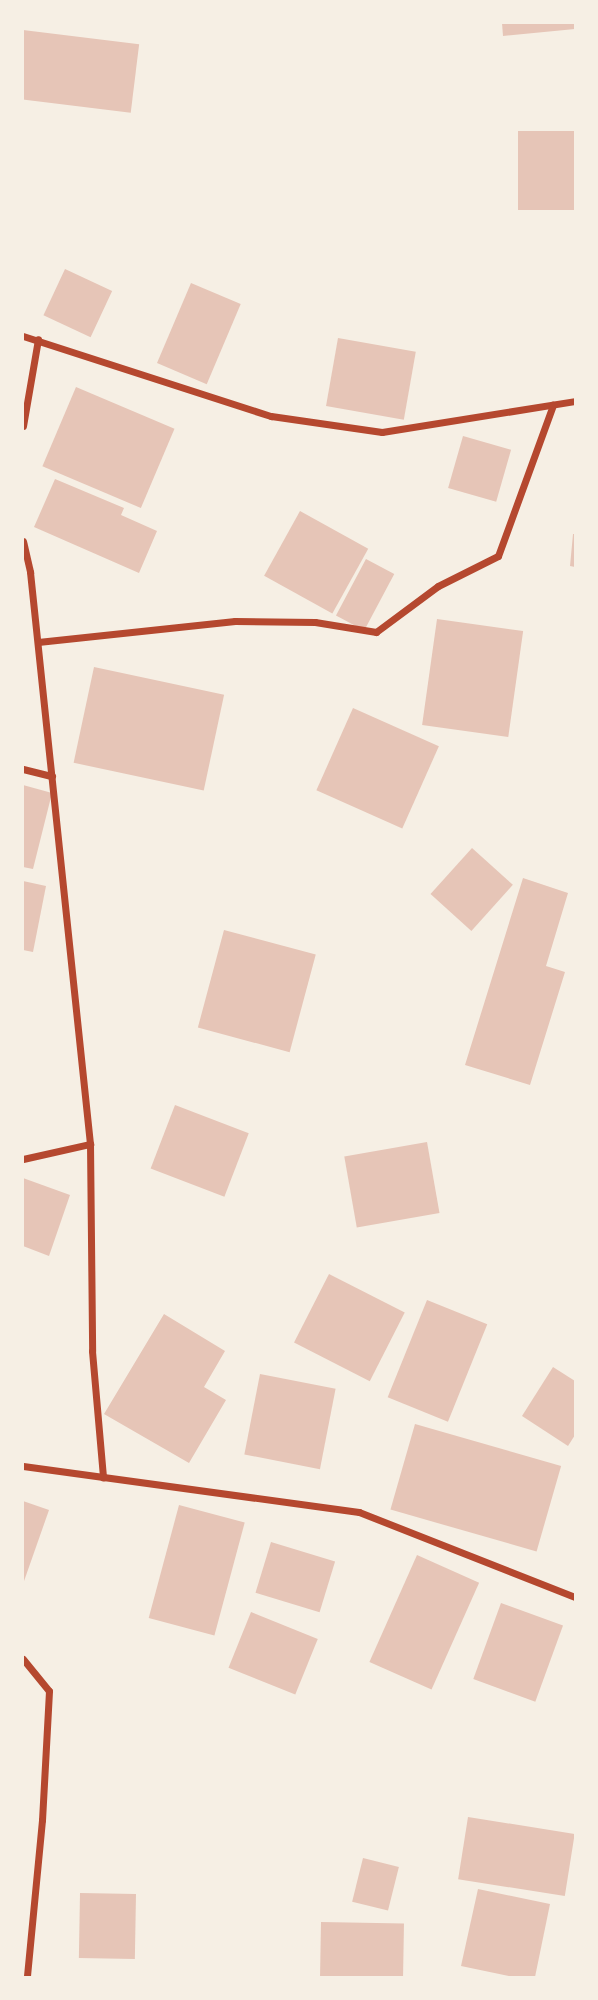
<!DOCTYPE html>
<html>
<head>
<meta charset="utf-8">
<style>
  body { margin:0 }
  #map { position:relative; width:598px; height:2000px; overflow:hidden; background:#f6efe4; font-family:"Work Sans",sans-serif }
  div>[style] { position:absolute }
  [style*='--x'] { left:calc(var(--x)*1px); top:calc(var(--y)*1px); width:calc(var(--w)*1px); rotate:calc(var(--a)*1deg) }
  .building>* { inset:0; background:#e6c5b7; transform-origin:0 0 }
  .minor>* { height:7px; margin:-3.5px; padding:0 3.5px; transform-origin:3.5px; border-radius:3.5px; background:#b5482f }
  span { translate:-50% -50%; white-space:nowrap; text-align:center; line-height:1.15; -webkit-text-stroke:5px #f6efe4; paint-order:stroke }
  .frame { position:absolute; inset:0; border:24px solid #f6efe4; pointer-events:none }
</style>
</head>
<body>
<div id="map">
  <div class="building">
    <i style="clip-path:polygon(502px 23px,575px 23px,575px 29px,503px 36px)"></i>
    <i style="left:23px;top:30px;width:117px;height:69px;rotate:7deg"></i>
    <i style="left:575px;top:131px;width:79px;height:57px;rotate:90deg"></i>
    <i style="left:65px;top:269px;width:52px;height:51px;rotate:25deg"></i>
    <i style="left:191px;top:283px;width:54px;height:87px;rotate:23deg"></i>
    <i style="left:338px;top:338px;width:79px;height:69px;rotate:10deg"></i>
    <i style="left:76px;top:387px;width:107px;height:86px;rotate:23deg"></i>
    <i style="left:463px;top:436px;width:50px;height:54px;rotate:16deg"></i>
    <i style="clip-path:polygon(55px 479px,124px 508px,121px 515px,157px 531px,139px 573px,34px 527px)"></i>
    <i style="left:300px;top:511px;width:78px;height:74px;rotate:29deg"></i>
    <i style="clip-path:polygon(573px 534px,575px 534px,575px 567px,570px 566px)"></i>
    <i style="left:366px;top:559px;width:32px;height:64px;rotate:28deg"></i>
    <i style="left:437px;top:619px;width:87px;height:107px;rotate:8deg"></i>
    <i style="left:94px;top:667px;width:133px;height:98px;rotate:12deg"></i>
    <i style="left:353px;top:708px;width:94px;height:90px;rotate:24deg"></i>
    <i style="clip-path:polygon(23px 785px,52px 793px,33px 869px,23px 867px)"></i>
    <i style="left:472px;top:848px;width:55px;height:62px;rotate:42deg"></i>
    <i style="clip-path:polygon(523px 878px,568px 893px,546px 966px,565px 972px,530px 1085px,465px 1065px)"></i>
    <i style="clip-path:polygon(23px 881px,46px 886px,33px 952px,23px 950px)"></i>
    <i style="left:224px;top:930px;width:95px;height:101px;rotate:15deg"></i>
    <i style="left:175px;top:1105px;width:79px;height:68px;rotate:21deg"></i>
    <i style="left:427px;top:1142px;width:72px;height:84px;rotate:80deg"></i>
    <i style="clip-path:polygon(23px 1178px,70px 1195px,49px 1256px,23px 1246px)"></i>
    <i style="left:329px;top:1274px;width:85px;height:77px;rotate:27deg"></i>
    <i style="left:427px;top:1300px;width:65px;height:105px;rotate:22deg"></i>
    <i style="clip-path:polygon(164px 1314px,225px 1351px,204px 1387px,226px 1400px,189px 1463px,104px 1414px)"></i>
    <i style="clip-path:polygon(553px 1367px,575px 1381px,575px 1435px,568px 1446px,522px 1416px)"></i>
    <i style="left:260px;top:1374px;width:77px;height:82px;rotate:11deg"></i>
    <i style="left:415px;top:1424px;width:152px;height:89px;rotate:16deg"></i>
    <i style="clip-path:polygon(23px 1501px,49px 1510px,23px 1584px)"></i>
    <i style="left:179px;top:1505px;width:68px;height:117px;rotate:15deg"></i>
    <i style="left:271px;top:1542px;width:67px;height:53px;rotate:17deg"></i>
    <i style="left:417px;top:1555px;width:68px;height:117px;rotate:24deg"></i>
    <i style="left:501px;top:1603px;width:66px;height:81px;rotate:20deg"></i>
    <i style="left:251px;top:1612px;width:72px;height:60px;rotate:22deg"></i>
    <i style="left:468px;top:1817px;width:108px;height:63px;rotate:9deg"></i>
    <i style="left:363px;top:1858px;width:37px;height:45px;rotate:14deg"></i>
    <i style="clip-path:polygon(478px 1889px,550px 1904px,535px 1977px,513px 1977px,461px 1966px)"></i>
    <i style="left:80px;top:1893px;width:56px;height:65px;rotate:1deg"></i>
    <i style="left:321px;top:1922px;width:83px;height:54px;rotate:1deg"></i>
  </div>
  <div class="minor">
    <i style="--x:23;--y:336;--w:261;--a:17.9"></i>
    <i style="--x:271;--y:416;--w:112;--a:8.2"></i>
    <i style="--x:382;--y:432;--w:195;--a:-9.1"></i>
    <i style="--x:23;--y:426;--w:88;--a:-80.2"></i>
    <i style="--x:23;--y:541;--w:32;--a:77"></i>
    <i style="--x:30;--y:572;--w:575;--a:84.01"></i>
    <i style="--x:90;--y:1144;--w:207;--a:89.4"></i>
    <i style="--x:92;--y:1351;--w:127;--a:85"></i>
    <i style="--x:38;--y:642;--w:198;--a:-6.1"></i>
    <i style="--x:235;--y:621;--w:80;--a:0.7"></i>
    <i style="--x:315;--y:622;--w:62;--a:9.3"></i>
    <i style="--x:376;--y:632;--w:77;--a:-36.6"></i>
    <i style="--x:438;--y:586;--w:67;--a:-26.6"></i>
    <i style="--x:498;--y:556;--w:161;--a:-70"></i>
    <i style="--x:23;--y:769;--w:30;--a:14"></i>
    <i style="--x:23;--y:1159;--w:69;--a:-12.6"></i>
    <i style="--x:23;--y:1466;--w:339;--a:7.8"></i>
    <i style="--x:359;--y:1512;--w:232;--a:21.5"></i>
    <i style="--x:23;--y:1659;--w:41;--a:50.9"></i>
    <i style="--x:49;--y:1691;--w:129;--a:93.1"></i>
    <i style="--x:42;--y:1820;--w:158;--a:95.5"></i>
  </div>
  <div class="frame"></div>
</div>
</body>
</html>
